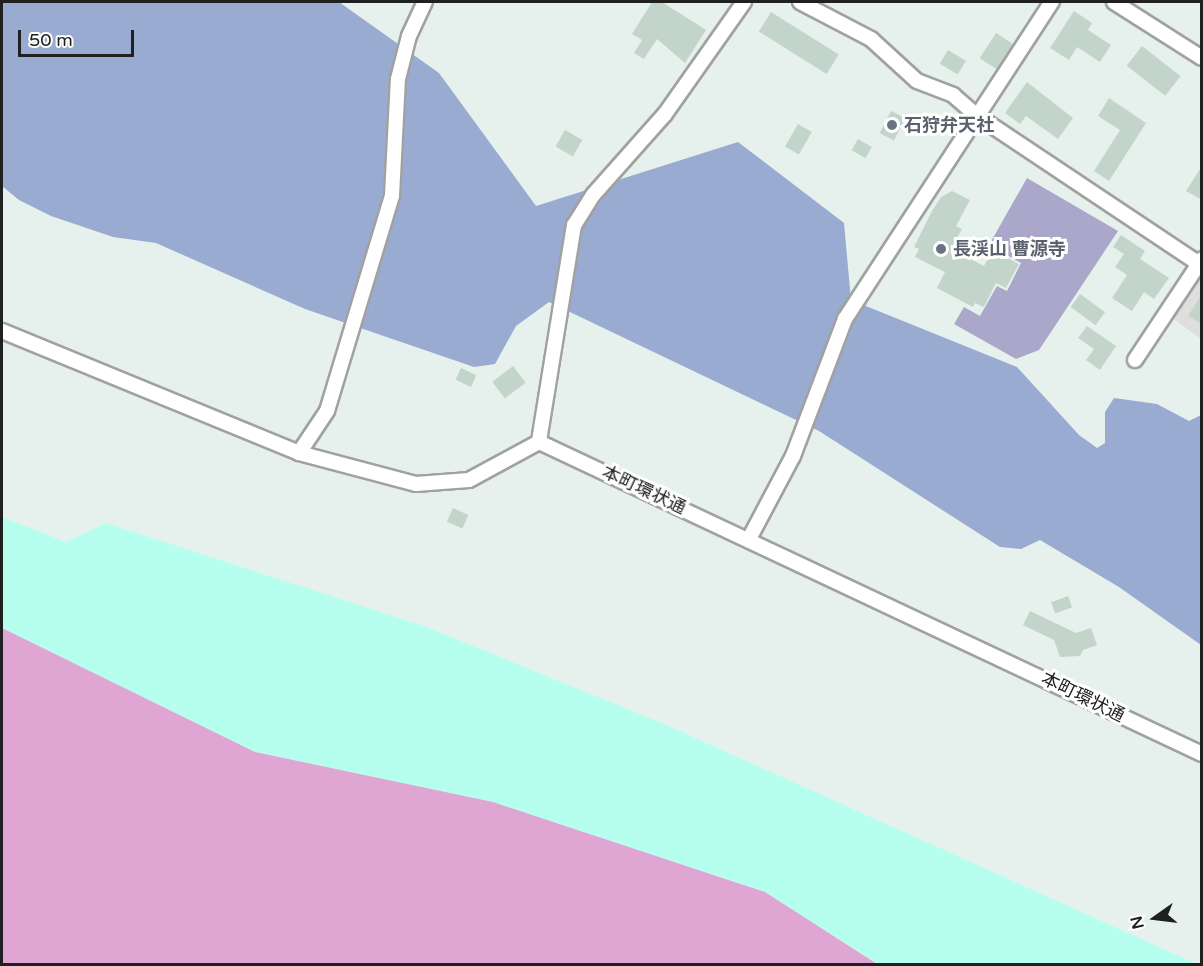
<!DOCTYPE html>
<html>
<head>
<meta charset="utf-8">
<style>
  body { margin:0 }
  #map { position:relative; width:1203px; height:966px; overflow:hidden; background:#e6f1ed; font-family:"Varela Round","Noto Sans JP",sans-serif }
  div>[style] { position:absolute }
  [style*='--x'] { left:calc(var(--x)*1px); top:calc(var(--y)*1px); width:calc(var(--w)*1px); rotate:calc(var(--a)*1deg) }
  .residential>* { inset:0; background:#dddedd }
  .forest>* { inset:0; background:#9aabd1 }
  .sand>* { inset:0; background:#b6ffef }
  .cemetery>* { inset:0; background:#aba7ca }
  .water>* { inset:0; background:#dfa6d3 }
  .building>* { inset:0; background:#c3d4ca; transform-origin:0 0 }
  .roads { filter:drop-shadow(2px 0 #a1a1a1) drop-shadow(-2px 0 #a1a1a1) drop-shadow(0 2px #a1a1a1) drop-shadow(0 -2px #a1a1a1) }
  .street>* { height:14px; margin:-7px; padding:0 7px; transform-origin:7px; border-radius:7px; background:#fff }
  .dots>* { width:16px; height:16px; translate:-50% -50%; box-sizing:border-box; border:3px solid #fff; border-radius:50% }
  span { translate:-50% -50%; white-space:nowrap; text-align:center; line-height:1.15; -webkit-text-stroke:6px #fff; paint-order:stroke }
  .worship-label { font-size:18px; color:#5b616d; font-weight:700 }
  .left { translate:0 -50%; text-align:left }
  .street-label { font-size:18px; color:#202020 }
  .frame { position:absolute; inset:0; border:3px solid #202020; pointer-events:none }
  .north { position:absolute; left:1125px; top:888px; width:60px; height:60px; -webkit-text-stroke:4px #fff; paint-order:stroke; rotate:256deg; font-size:16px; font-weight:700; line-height:24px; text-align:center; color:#202020 }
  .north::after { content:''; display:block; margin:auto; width:21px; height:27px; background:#202020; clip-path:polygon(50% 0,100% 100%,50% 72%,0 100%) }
  .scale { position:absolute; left:18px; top:30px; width:116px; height:27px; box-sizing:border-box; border:3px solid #202020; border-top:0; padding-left:8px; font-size:18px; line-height:21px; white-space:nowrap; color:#202020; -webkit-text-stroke:4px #fff; paint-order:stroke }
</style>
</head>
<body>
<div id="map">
  <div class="residential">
    <i style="clip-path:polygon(1194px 278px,1201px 279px,1201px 339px,1170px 316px)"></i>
  </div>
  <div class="forest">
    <i style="clip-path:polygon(2px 2px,339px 2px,439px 73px,536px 206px,738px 142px,844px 223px,851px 300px,1017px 367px,1079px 435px,1097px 448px,1105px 443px,1105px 412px,1114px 398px,1157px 404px,1189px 421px,1201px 415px,1201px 645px,1119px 587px,1040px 540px,1021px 549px,1000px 547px,819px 431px,549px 302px,516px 326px,495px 364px,474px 367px,305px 309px,156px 243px,113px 237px,51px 216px,19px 200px,2px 186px)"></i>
  </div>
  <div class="sand">
    <i style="clip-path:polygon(2px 517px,66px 542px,106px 523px,424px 626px,662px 723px,1197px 964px,877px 964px,765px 892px,493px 802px,255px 752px,2px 628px)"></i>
  </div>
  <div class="cemetery">
    <i style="clip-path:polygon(1027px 178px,1118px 231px,1039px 350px,1016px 359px,954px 324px,964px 307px,980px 316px,997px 286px,1007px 291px,1021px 263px,989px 245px)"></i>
  </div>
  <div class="water">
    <i style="clip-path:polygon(2px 628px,255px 752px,493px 802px,765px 892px,877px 964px,2px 964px)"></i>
  </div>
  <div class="building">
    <i style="clip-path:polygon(652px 2px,662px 2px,706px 30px,685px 63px,657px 39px,644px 59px,634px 53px,642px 40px,632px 34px)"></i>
    <i style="clip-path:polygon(1074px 11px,1092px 23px,1088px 30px,1111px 45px,1100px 62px,1077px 47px,1069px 60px,1050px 48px)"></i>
    <i style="left:771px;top:12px;width:80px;height:23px;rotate:32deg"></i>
    <i style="left:996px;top:33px;width:20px;height:30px;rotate:33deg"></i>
    <i style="left:1142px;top:46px;width:49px;height:25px;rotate:38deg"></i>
    <i style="left:948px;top:50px;width:21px;height:16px;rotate:31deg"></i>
    <i style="clip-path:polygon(1027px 82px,1073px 118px,1058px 139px,1026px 116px,1020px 124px,1005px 113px)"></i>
    <i style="clip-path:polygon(1109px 98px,1146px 123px,1109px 181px,1094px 171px,1120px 130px,1098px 116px)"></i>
    <i style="left:891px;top:111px;width:16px;height:25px;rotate:27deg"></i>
    <i style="left:798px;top:124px;width:16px;height:26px;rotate:30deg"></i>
    <i style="left:565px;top:130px;width:20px;height:19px;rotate:30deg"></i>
    <i style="left:858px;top:139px;width:16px;height:13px;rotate:30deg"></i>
    <i style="clip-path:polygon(1202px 166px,1202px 200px,1186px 191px)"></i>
    <i style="clip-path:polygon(952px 191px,970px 200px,956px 226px,962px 229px,951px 249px,984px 266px,992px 250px,1019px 264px,1006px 288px,996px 283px,984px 307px,975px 303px,973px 307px,937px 288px,945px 272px,915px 257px,919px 249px,914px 247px,932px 211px,941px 197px)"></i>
    <i style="clip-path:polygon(1121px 235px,1145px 251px,1140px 259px,1169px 278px,1154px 299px,1144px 292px,1132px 311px,1112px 298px,1127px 275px,1115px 267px,1124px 254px,1113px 247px)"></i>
    <i style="left:1080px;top:294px;width:31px;height:16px;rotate:36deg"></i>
    <i style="clip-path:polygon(1202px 294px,1202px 324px,1188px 316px)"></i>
    <i style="clip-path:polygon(1087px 326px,1116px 346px,1100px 370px,1086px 360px,1094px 349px,1078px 338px)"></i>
    <i style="left:513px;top:366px;width:21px;height:26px;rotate:53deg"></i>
    <i style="left:461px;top:368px;width:17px;height:13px;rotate:25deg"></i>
    <i style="left:453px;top:508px;width:17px;height:15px;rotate:24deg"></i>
    <i style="left:1068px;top:596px;width:12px;height:18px;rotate:70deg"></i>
    <i style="clip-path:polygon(1030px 611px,1076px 633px,1091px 628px,1097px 645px,1083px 650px,1080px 656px,1060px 657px,1054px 640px,1023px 625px)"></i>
  </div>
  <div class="roads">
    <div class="street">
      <i style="--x:744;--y:2;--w:137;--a:125.2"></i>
      <i style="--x:665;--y:114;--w:108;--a:131.6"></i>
      <i style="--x:593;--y:195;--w:36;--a:122"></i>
      <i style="--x:574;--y:225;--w:220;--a:99.2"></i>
      <i style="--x:539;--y:442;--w:733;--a:25.2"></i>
      <i style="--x:800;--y:2;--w:80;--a:27.5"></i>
      <i style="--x:871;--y:39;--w:62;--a:42.4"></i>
      <i style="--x:917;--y:81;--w:39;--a:21"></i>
      <i style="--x:953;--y:95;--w:30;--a:41"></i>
      <i style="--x:976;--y:115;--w:272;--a:33.7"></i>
      <i style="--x:1114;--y:2;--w:104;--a:32.5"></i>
      <i style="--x:2;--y:331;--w:321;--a:22.3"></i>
      <i style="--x:299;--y:453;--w:121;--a:14.8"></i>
      <i style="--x:416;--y:484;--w:53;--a:-4.3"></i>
      <i style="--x:469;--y:480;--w:80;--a:-28.5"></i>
      <i style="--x:1135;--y:360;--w:121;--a:-56.4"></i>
      <i style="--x:299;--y:453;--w:50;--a:-56.3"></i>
      <i style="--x:327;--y:411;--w:225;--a:-73.2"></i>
      <i style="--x:392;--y:196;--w:117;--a:-87.1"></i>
      <i style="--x:398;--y:79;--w:44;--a:-75.7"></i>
      <i style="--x:409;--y:36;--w:38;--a:-65"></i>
      <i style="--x:749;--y:539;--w:94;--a:-62.1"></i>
      <i style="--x:793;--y:456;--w:147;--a:-69.2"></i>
      <i style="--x:845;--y:319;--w:379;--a:-56.9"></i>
    </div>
  </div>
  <div class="dots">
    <i style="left:892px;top:125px;background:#6b7280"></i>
    <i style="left:941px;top:249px;background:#6b7280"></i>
  </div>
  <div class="worship-label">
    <span class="left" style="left:904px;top:125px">石狩弁天社</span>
    <span class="left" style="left:953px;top:249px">長渓山 曹源寺</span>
  </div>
  <div class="street-label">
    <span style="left:644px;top:490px;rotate:25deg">本町環状通</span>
    <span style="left:1083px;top:697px;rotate:26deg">本町環状通</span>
  </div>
  <div class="frame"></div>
  <div class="north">N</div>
  <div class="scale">50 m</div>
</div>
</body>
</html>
